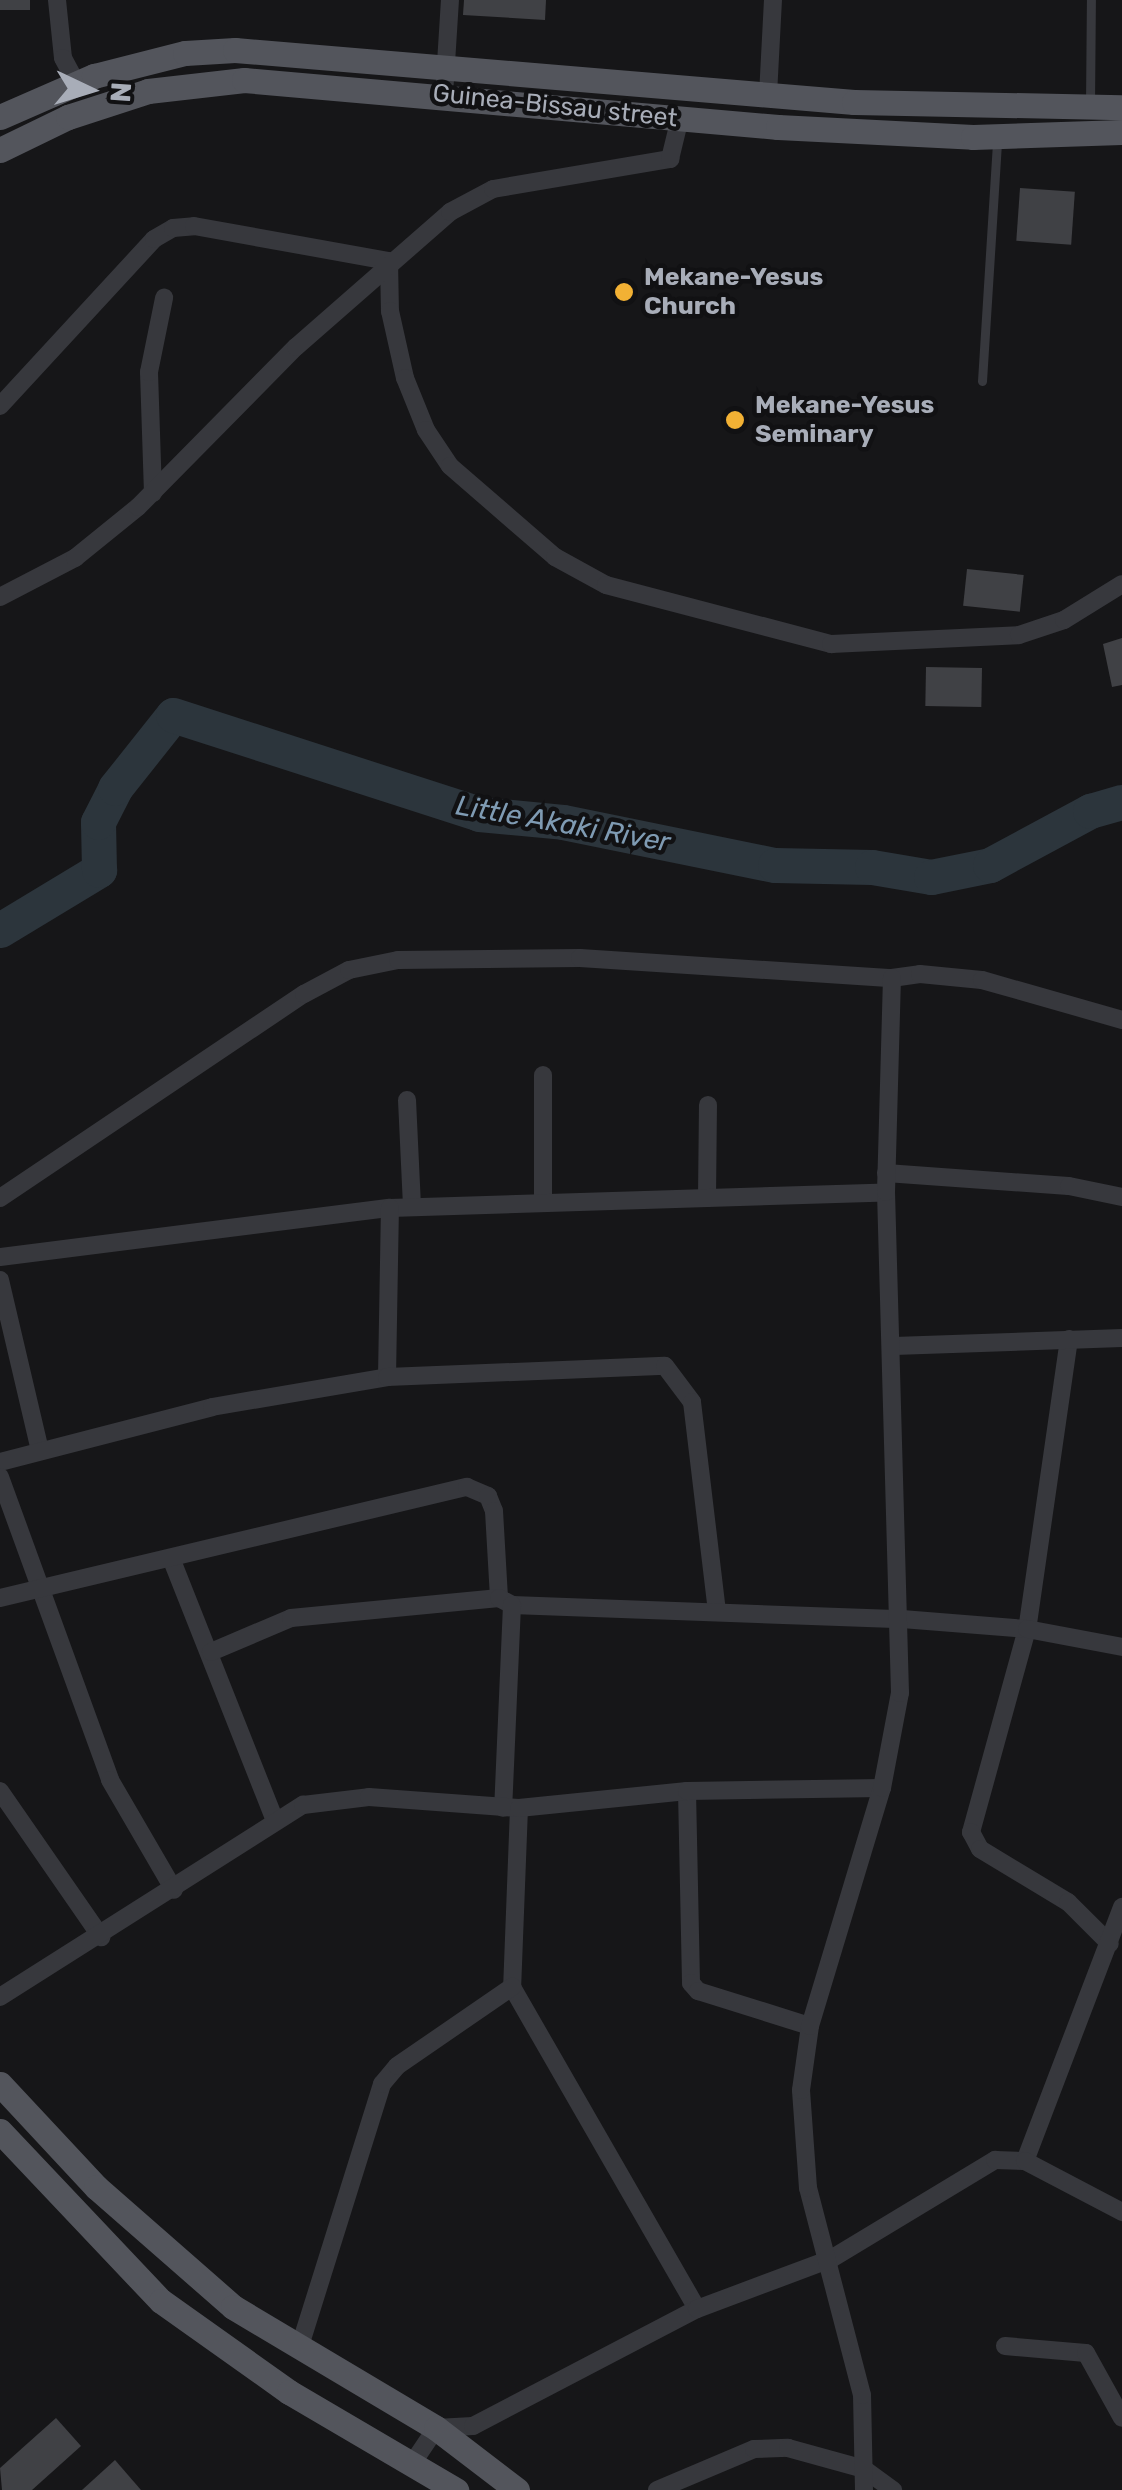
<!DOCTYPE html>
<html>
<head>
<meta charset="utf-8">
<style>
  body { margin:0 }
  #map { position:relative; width:1122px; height:2490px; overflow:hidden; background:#161618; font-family:Rubik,sans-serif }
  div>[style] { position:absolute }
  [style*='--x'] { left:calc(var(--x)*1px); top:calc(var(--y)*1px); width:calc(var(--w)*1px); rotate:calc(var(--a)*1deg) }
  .river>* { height:35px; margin:-17.5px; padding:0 17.5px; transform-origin:17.5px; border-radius:17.5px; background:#2c353c }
  .building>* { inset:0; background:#404145; transform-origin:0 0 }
  .service>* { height:9px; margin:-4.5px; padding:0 4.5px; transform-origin:4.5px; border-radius:4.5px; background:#37383d }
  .minor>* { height:18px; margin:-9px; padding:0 9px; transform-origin:9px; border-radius:9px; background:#37383d }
  .primary>* { height:25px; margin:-12.5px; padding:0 12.5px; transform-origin:12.5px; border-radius:12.5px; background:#53555c }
  .dots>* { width:28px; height:28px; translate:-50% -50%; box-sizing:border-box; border:5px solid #111113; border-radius:50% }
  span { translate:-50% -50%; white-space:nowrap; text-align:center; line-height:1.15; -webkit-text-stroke:9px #111113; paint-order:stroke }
  .street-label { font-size:25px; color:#a8adb8 }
  .poi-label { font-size:25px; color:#a8adb8; font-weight:700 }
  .left { translate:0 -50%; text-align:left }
  .water-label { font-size:28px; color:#7f9bb3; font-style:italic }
  .north { position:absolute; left:40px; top:40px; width:100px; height:100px; -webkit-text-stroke:8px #111113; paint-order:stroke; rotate:94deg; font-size:28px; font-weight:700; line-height:40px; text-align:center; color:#a8adb8 }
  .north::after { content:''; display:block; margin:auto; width:35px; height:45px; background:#a8adb8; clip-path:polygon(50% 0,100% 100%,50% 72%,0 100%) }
</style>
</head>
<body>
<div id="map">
  <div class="river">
    <i style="--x:0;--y:930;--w:116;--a:-31.2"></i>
    <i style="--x:99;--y:870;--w:48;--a:-91.2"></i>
    <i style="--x:98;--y:822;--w:38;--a:-63"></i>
    <i style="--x:115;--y:788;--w:93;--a:-51.5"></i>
    <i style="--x:173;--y:715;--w:322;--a:17.9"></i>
    <i style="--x:479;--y:814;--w:84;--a:5.4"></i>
    <i style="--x:563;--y:822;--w:216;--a:11.5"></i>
    <i style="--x:775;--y:865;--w:97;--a:1.2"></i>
    <i style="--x:872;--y:867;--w:60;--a:9.6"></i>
    <i style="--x:931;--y:877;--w:60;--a:-11.5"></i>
    <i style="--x:990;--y:865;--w:114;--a:-28.4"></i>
    <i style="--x:1090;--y:811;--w:33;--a:-16"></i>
  </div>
  <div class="building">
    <i style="left:0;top:0;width:30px;height:10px"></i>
    <i style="clip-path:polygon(464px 0,546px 0,545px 20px,463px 15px)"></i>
    <i style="left:1020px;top:188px;width:55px;height:53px;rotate:4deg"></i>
    <i style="left:967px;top:569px;width:57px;height:37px;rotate:6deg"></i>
    <i style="clip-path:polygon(1122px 638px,1122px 685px,1112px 687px,1103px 644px)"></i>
    <i style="left:926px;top:667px;width:56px;height:39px;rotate:1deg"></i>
    <i style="clip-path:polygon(56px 2418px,81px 2446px,32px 2490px,2px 2490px,0 2468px)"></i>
    <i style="clip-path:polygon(115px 2460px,141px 2490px,82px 2490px)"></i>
  </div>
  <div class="service">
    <i style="--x:1090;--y:105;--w:105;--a:-89.5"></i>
    <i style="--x:982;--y:381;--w:241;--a:-86.4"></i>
  </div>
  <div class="minor">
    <i style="--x:57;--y:0;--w:58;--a:84.1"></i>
    <i style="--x:63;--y:58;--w:27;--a:62"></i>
    <i style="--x:444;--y:95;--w:95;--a:-86.4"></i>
    <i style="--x:768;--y:95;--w:95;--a:-87"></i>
    <i style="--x:389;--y:261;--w:50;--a:88.9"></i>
    <i style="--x:390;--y:311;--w:69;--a:77.4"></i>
    <i style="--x:405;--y:378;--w:56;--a:68"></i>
    <i style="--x:426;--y:430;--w:43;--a:56.3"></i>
    <i style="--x:450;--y:466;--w:139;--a:40.9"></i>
    <i style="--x:555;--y:557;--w:58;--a:28.8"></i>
    <i style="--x:606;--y:585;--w:233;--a:14.7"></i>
    <i style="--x:831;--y:644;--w:188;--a:-2.7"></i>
    <i style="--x:1019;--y:635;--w:47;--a:-18.4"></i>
    <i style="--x:1064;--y:620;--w:68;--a:-31.8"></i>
    <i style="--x:0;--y:406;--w:227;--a:-47.3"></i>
    <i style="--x:154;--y:239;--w:22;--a:-30"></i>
    <i style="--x:173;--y:228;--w:21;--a:-5"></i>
    <i style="--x:194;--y:226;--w:198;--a:10.2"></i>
    <i style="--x:153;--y:493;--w:121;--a:-91.9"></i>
    <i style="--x:149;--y:372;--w:76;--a:-78.5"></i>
    <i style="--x:0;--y:597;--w:85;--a:-27.5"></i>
    <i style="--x:75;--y:558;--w:81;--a:-39"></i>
    <i style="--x:138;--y:507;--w:225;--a:-45.4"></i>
    <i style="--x:296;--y:347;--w:205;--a:-41.2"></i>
    <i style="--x:450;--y:212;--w:49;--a:-28.1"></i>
    <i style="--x:493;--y:189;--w:180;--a:-9.6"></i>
    <i style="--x:670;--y:159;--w:42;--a:-76.3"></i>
    <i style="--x:543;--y:1075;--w:128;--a:90"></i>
    <i style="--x:407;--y:1100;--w:107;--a:87.3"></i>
    <i style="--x:886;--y:1173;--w:183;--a:4.1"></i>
    <i style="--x:1069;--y:1186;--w:54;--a:11.7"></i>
    <i style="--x:0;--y:1198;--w:366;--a:-33.9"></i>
    <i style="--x:304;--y:994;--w:51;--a:-28.1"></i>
    <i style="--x:349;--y:970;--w:50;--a:-11.5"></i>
    <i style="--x:398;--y:960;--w:182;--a:-0.6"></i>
    <i style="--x:580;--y:958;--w:313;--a:3.7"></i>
    <i style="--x:892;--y:978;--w:28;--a:-8"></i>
    <i style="--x:920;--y:974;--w:62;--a:5.5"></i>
    <i style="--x:982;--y:980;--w:146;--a:15.9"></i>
    <i style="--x:707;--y:1198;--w:93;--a:-89.4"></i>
    <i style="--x:0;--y:1257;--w:393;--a:-7.2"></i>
    <i style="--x:390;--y:1208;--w:496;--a:-1.8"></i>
    <i style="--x:0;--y:1280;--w:175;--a:76.8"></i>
    <i style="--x:1069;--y:1339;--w:293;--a:98.2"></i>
    <i style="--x:1027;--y:1629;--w:211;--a:105.4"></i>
    <i style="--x:971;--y:1832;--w:19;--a:62"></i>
    <i style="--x:980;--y:1849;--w:103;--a:31.1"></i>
    <i style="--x:1068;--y:1902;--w:59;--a:45"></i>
    <i style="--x:894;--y:1346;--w:228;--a:-2"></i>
    <i style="--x:387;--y:1377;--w:169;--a:-89"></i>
    <i style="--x:0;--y:1462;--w:219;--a:-14.5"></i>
    <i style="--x:212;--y:1407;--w:178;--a:-9.7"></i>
    <i style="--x:387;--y:1377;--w:278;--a:-2.3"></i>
    <i style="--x:665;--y:1366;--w:45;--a:53.1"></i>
    <i style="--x:692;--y:1402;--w:211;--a:83.2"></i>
    <i style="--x:0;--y:1477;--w:322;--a:70"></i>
    <i style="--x:110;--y:1780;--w:127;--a:59.8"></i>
    <i style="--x:171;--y:1558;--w:280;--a:68.4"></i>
    <i style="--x:0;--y:1598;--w:480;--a:-13.4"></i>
    <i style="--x:467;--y:1487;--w:23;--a:23"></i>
    <i style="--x:488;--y:1496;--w:16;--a:68"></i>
    <i style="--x:494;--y:1511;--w:87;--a:86.7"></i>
    <i style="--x:512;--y:1605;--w:390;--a:2.1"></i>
    <i style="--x:902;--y:1619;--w:125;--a:4.6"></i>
    <i style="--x:1027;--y:1629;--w:97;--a:10.7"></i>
    <i style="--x:211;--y:1652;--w:87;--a:-23"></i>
    <i style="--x:291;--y:1618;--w:209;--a:-5.5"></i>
    <i style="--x:499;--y:1598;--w:15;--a:28"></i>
    <i style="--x:512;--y:1605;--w:203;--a:92.5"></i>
    <i style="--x:0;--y:1791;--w:178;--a:55.3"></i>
    <i style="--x:687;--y:1791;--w:192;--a:88.8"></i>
    <i style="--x:691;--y:1983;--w:11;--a:49"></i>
    <i style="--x:698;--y:1991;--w:117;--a:17.4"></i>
    <i style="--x:519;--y:1808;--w:179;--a:92.2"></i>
    <i style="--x:512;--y:1987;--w:371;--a:60.1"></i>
    <i style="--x:0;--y:1997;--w:359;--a:-32.4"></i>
    <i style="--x:303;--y:1805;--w:66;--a:-6.9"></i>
    <i style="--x:369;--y:1797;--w:150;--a:4.2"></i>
    <i style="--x:519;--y:1808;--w:169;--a:-5.8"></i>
    <i style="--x:687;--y:1791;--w:195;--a:-0.9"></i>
    <i style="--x:1025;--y:2161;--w:272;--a:-69.1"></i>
    <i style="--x:1005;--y:2346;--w:81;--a:4.9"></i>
    <i style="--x:1086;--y:2353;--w:74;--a:61"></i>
    <i style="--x:299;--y:2349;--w:278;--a:-72.6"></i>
    <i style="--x:382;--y:2084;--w:23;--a:-50"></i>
    <i style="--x:397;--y:2066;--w:140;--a:-34.5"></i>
    <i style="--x:414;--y:2461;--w:40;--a:-56"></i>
    <i style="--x:436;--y:2428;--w:37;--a:-3"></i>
    <i style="--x:473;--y:2426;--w:253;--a:-27.6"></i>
    <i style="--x:697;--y:2309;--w:143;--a:-20.5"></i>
    <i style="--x:831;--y:2259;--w:192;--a:-31.1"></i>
    <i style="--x:995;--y:2160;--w:30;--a:2"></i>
    <i style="--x:1025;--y:2161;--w:110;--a:27.7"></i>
    <i style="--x:657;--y:2490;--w:105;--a:-22.9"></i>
    <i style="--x:754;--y:2449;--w:34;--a:-2"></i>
    <i style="--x:788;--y:2448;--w:79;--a:15.4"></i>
    <i style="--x:864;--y:2469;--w:36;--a:36"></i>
    <i style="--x:864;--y:2490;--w:95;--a:-91.2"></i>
    <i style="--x:862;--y:2395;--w:214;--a:-104.6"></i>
    <i style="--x:808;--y:2188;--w:98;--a:-94.1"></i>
    <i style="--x:801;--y:2090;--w:65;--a:-82"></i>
    <i style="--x:810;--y:2026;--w:249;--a:-73.2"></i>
    <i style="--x:882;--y:1788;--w:97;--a:-79.3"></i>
    <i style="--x:900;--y:1693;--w:501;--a:-91.6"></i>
    <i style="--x:886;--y:1192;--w:214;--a:-88.4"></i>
  </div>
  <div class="primary">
    <i style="--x:0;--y:117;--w:103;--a:-23.6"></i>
    <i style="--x:94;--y:76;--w:94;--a:-14.2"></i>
    <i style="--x:185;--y:53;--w:50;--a:-3.4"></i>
    <i style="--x:235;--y:50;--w:621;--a:4.8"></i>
    <i style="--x:854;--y:102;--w:268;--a:1.1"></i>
    <i style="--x:0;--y:150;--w:76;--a:-25.9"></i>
    <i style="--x:68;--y:117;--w:84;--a:-18"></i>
    <i style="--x:148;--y:91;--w:97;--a:-6.5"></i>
    <i style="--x:244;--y:80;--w:536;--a:5.03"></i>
    <i style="--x:778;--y:127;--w:195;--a:2.9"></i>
    <i style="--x:973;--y:137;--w:149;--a:-1.9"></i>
    <i style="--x:0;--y:2084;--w:141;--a:47"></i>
    <i style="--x:96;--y:2187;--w:182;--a:41.2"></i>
    <i style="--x:233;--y:2307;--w:236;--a:30.8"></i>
    <i style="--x:436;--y:2428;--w:102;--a:37.4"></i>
    <i style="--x:0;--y:2131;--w:234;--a:46.6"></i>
    <i style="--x:161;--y:2301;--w:157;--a:35.4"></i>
    <i style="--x:289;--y:2392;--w:194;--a:30.4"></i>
  </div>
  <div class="dots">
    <i style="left:624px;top:292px;background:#f2b134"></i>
    <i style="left:735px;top:420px;background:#f2b134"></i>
  </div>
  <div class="street-label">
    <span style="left:555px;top:106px;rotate:6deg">Guinea-Bissau street</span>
  </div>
  <div class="poi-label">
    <span class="left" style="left:644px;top:292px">Mekane-Yesus<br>Church</span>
    <span class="left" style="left:755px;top:420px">Mekane-Yesus<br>Seminary</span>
  </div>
  <div class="water-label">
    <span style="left:563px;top:824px;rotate:10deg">Little Akaki River</span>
  </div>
  <div class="north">N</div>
</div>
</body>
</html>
